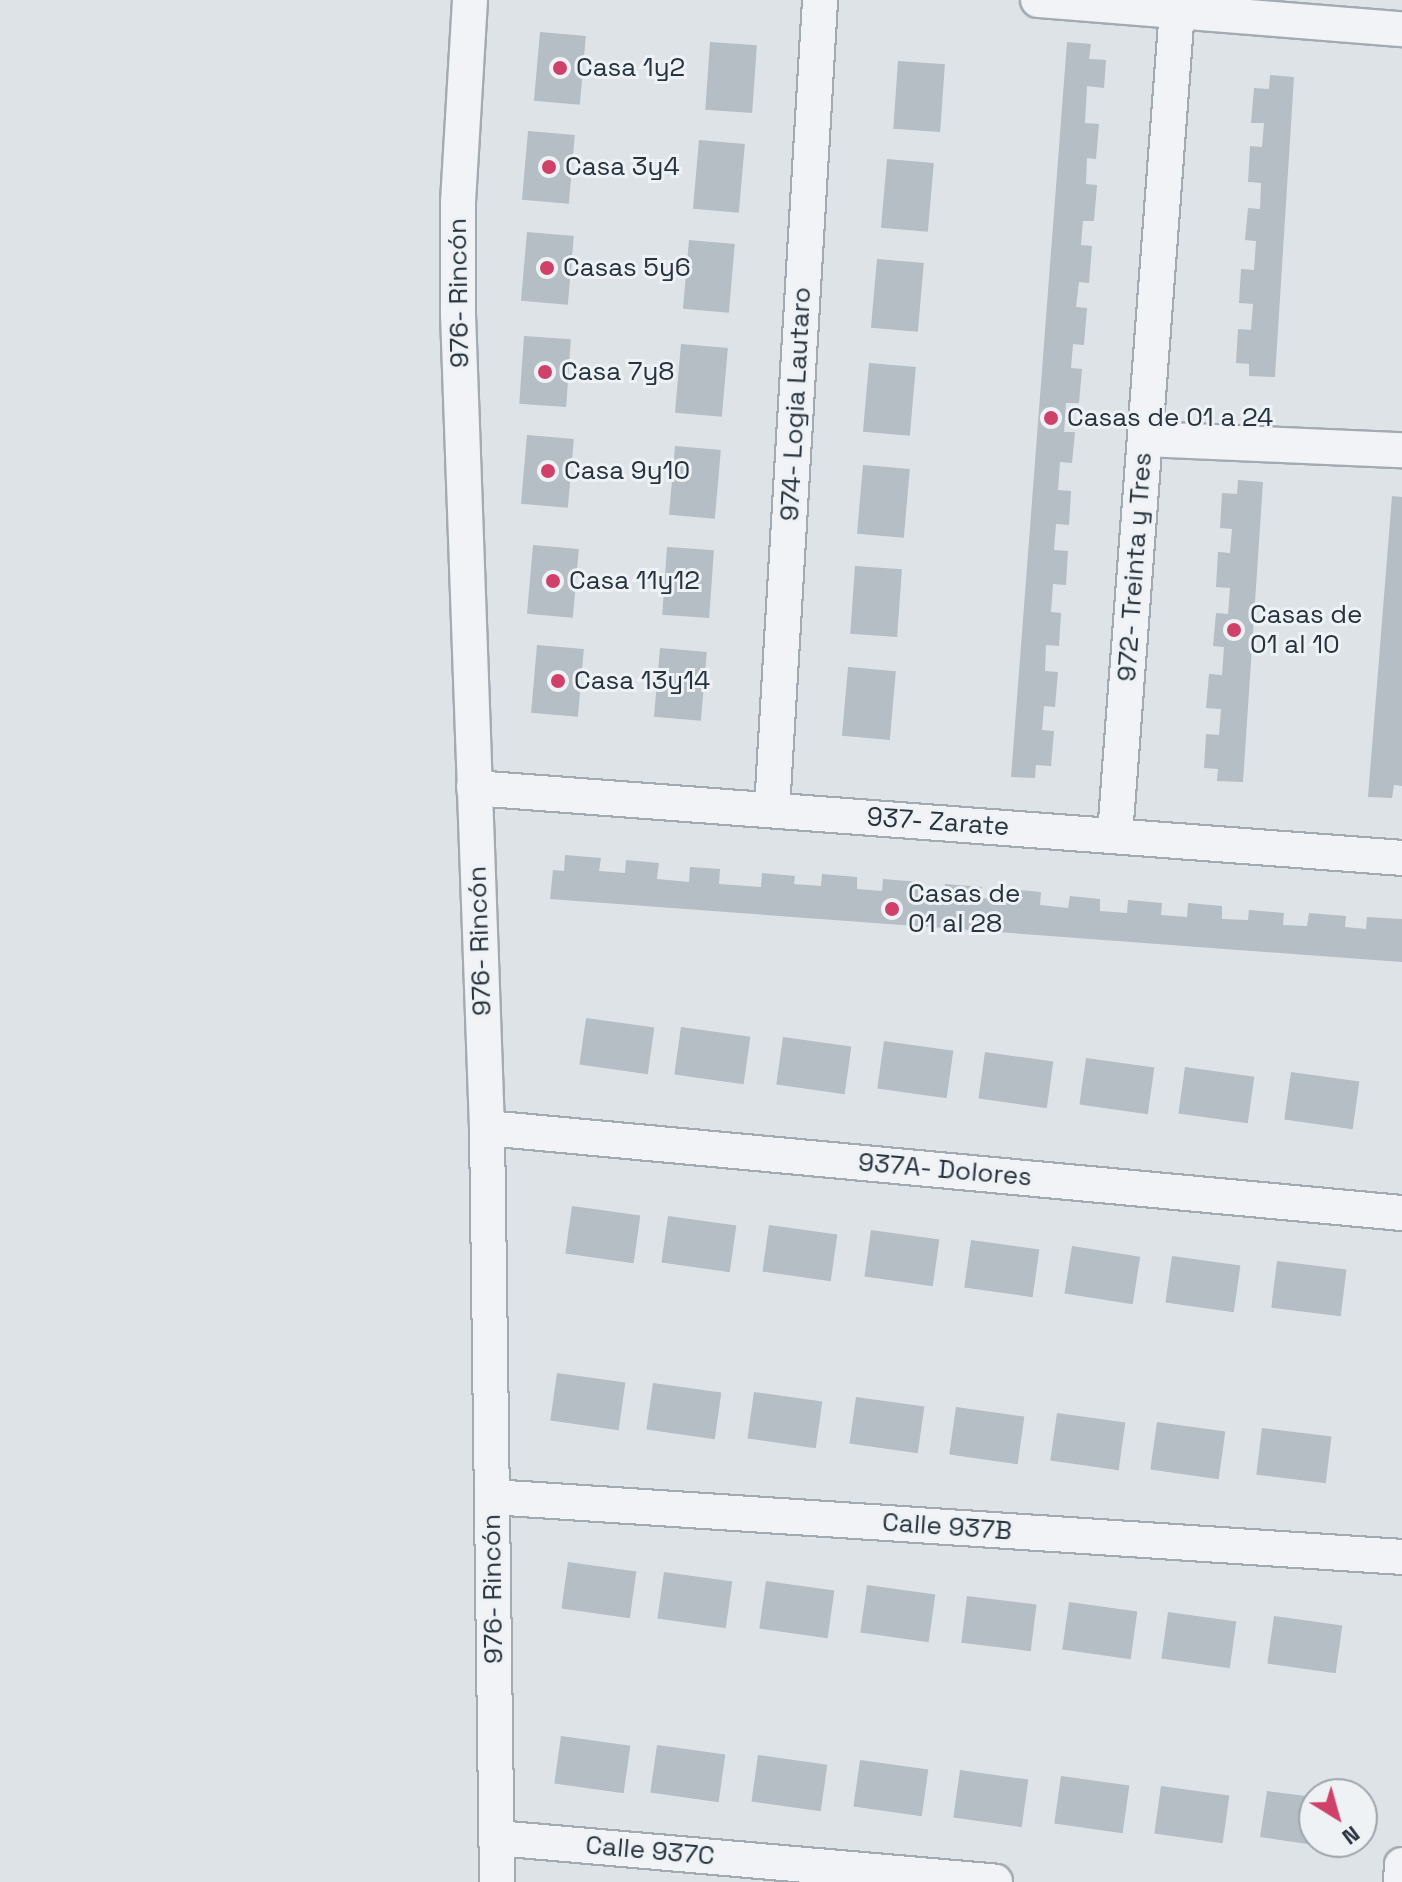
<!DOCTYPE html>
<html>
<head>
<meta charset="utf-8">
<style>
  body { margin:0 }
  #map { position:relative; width:1402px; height:1882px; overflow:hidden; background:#dee3e8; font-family:"Space Grotesk",sans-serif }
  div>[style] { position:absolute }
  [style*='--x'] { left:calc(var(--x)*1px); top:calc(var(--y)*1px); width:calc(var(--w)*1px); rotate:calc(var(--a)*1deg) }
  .building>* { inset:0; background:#b5bdc5; transform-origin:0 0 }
  .roads { filter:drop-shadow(2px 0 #a3abb2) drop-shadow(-2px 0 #a3abb2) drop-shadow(0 2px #a3abb2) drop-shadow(0 -2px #a3abb2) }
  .street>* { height:34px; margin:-17px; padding:0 17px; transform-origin:17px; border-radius:17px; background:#f1f3f6 }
  .dots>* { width:22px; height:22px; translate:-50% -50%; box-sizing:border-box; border:4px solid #eef2f5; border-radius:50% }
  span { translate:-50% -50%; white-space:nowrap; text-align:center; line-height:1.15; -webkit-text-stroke:6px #eef2f5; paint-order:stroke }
  .poi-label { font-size:26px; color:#27333f }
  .left { translate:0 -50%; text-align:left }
  .street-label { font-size:26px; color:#27333f }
  .north { position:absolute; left:1298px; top:1778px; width:80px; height:80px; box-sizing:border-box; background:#eef2f5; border:2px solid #9ea6ac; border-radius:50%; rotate:143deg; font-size:22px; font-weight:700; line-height:32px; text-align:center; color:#27333f }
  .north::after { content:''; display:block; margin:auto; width:28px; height:36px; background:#cf4169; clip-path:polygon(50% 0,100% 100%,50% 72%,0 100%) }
</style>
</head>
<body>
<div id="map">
  <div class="building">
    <i style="left:540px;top:32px;width:46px;height:69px;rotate:5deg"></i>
    <i style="left:710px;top:42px;width:47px;height:68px;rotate:4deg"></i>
    <i style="clip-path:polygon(1067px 42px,1091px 44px,1089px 59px,1106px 60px,1104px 88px,1087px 86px,1085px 123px,1099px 124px,1096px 159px,1087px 158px,1086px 184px,1097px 185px,1094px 221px,1083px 221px,1081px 245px,1092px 246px,1089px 283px,1079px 282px,1076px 307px,1087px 308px,1084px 345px,1073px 344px,1071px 368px,1082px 369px,1079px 403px,1066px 403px,1064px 432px,1075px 432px,1072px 463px,1060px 462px,1058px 490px,1071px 491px,1069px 525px,1056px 524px,1054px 550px,1068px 551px,1066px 585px,1053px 584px,1051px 612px,1061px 613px,1059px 646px,1046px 645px,1045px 671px,1058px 672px,1055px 707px,1044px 706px,1042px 730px,1054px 731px,1051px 766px,1036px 765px,1035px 778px,1011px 777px)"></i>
    <i style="left:898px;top:61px;width:47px;height:68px;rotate:4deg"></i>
    <i style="clip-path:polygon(1270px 75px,1294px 77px,1275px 377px,1249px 376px,1249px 364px,1236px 363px,1238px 329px,1251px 330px,1253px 304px,1239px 303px,1241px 269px,1254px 270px,1256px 241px,1245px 240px,1248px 208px,1260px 209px,1261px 183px,1248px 182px,1250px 146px,1262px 147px,1264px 123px,1251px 123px,1254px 88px,1269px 89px)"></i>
    <i style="left:528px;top:131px;width:47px;height:69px;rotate:5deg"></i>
    <i style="left:699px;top:140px;width:46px;height:69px;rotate:5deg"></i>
    <i style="left:887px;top:159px;width:47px;height:69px;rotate:5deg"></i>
    <i style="left:527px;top:232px;width:47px;height:69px;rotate:5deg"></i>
    <i style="left:689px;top:240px;width:46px;height:69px;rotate:5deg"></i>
    <i style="left:877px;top:259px;width:47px;height:69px;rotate:5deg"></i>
    <i style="left:524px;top:336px;width:47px;height:68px;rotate:4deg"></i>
    <i style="left:681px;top:344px;width:47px;height:69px;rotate:5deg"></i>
    <i style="left:869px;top:363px;width:47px;height:69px;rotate:5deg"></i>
    <i style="left:527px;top:435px;width:47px;height:69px;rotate:5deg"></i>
    <i style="left:675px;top:446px;width:46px;height:69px;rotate:5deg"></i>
    <i style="left:863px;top:465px;width:47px;height:69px;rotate:5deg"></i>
    <i style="clip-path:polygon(1238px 480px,1263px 482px,1243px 782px,1217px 781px,1218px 769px,1204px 768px,1206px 734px,1219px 735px,1221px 709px,1206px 708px,1209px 674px,1222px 675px,1224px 647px,1213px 646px,1216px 613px,1228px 614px,1230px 588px,1216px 587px,1218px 552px,1230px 553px,1232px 529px,1220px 528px,1222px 493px,1237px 494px)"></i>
    <i style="clip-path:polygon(1392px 496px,1402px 497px,1402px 786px,1394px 785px,1392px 798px,1368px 797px)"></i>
    <i style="left:533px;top:545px;width:46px;height:69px;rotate:5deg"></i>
    <i style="left:667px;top:547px;width:47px;height:68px;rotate:4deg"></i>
    <i style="left:855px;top:566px;width:47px;height:68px;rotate:4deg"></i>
    <i style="left:537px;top:645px;width:47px;height:68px;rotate:5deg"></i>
    <i style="left:660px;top:648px;width:47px;height:69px;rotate:5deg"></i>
    <i style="left:848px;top:667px;width:48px;height:69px;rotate:5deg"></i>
    <i style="clip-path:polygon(565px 855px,601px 858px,599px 871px,625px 873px,626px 860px,659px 863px,657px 879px,689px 882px,690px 867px,720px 869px,719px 884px,761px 887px,762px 873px,795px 876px,794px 884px,821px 886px,822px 874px,857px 877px,857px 889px,882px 891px,883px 879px,920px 882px,919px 893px,944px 895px,945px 884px,982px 887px,981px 898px,1005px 900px,1006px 889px,1041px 892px,1040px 905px,1068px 908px,1070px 896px,1100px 899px,1100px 911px,1127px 913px,1128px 900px,1162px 903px,1161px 915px,1187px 917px,1188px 903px,1222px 906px,1222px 919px,1248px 920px,1249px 910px,1284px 913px,1283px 925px,1307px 926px,1309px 913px,1346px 916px,1345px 927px,1366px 929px,1367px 917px,1402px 919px,1402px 962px,550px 899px,553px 870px,564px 871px)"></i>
    <i style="left:586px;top:1018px;width:69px;height:47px;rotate:8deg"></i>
    <i style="left:681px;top:1027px;width:70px;height:48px;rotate:8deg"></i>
    <i style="left:783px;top:1037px;width:69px;height:48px;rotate:8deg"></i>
    <i style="left:884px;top:1041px;width:70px;height:48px;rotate:8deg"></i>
    <i style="left:985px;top:1052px;width:69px;height:47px;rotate:8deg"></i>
    <i style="left:1086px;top:1058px;width:69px;height:47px;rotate:8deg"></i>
    <i style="left:1185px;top:1067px;width:70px;height:47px;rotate:8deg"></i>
    <i style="left:1291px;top:1072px;width:69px;height:48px;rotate:8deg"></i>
    <i style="left:572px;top:1206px;width:69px;height:48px;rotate:8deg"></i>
    <i style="left:668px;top:1216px;width:69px;height:47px;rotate:8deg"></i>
    <i style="left:769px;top:1225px;width:69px;height:47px;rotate:8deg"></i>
    <i style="left:871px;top:1230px;width:69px;height:47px;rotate:8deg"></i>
    <i style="left:971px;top:1240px;width:69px;height:48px;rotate:8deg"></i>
    <i style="left:1072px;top:1246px;width:69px;height:48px;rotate:9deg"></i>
    <i style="left:1172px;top:1256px;width:69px;height:47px;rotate:8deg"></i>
    <i style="left:1277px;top:1261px;width:70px;height:47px;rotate:7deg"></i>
    <i style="left:557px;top:1373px;width:69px;height:48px;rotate:8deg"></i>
    <i style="left:653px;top:1383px;width:69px;height:47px;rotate:8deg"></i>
    <i style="left:754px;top:1392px;width:69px;height:47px;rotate:8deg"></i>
    <i style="left:856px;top:1397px;width:69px;height:47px;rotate:8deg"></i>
    <i style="left:956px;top:1407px;width:69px;height:48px;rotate:8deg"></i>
    <i style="left:1057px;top:1413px;width:69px;height:48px;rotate:8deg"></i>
    <i style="left:1157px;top:1422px;width:69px;height:48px;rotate:8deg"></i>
    <i style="left:1262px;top:1428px;width:70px;height:47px;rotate:7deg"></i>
    <i style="left:568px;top:1562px;width:69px;height:47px;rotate:8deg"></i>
    <i style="left:664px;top:1572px;width:69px;height:47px;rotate:8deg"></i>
    <i style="left:766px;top:1581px;width:69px;height:48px;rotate:8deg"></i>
    <i style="left:867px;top:1585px;width:69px;height:48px;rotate:8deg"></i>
    <i style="left:967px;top:1596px;width:70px;height:47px;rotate:7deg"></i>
    <i style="left:1069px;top:1602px;width:69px;height:48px;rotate:8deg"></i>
    <i style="left:1168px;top:1612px;width:69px;height:47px;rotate:8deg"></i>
    <i style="left:1274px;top:1616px;width:69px;height:48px;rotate:8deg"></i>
    <i style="left:561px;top:1736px;width:70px;height:48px;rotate:8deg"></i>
    <i style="left:657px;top:1745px;width:69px;height:48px;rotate:8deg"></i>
    <i style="left:758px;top:1755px;width:70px;height:47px;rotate:8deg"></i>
    <i style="left:860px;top:1760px;width:69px;height:47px;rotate:8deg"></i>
    <i style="left:960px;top:1770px;width:69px;height:48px;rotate:8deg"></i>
    <i style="left:1061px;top:1776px;width:69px;height:48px;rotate:8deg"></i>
    <i style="left:1161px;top:1786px;width:69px;height:48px;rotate:8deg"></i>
    <i style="clip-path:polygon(1267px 1791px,1314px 1797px,1314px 1842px,1328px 1842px,1328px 1847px,1260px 1837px)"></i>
  </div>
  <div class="roads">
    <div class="street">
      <i style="--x:470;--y:0;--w:202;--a:93.4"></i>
      <i style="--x:458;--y:202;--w:112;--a:90"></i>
      <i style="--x:458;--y:314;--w:815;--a:87.96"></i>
      <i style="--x:487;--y:1128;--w:754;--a:89.24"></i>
      <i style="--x:1038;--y:0;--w:365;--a:4.6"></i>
      <i style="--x:1145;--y:439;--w:257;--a:2.5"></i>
      <i style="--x:474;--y:788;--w:931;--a:4.31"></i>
      <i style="--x:772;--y:809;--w:810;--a:-86.6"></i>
      <i style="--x:1115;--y:835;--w:826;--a:-85.7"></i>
      <i style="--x:487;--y:1128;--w:919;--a:5.31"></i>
      <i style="--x:492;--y:1497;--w:912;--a:3.77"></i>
      <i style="--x:497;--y:1838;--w:500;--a:5"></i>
      <i style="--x:1401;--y:1882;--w:17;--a:-87"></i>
    </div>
  </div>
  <div class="dots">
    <i style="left:560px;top:68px;background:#cf4169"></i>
    <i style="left:549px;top:167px;background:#cf4169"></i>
    <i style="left:547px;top:268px;background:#cf4169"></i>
    <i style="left:545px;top:372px;background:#cf4169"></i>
    <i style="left:1051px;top:418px;background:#cf4169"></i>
    <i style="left:548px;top:471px;background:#cf4169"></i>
    <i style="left:553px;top:581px;background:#cf4169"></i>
    <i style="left:1234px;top:630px;background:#cf4169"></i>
    <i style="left:558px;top:681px;background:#cf4169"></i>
    <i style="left:892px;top:909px;background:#cf4169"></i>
  </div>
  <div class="poi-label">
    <span class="left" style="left:576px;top:68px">Casa 1y2</span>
    <span class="left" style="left:565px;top:167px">Casa 3y4</span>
    <span class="left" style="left:563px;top:268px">Casas 5y6</span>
    <span class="left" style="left:561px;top:372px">Casa 7y8</span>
    <span class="left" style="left:1067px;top:418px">Casas de 01 a 24</span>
    <span class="left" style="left:564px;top:471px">Casa 9y10</span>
    <span class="left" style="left:569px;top:581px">Casa 11y12</span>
    <span class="left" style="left:1250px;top:630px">Casas de<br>01 al 10</span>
    <span class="left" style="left:574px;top:681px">Casa 13y14</span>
    <span class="left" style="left:908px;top:909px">Casas de<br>01 al 28</span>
  </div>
  <div class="street-label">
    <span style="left:459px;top:293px;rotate:-91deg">976- Rincón</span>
    <span style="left:796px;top:404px;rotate:-87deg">974- Logia Lautaro</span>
    <span style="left:1135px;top:567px;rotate:-86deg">972- Treinta y Tres</span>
    <span style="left:938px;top:822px;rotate:4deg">937- Zarate</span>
    <span style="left:480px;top:941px;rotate:-92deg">976- Rincón</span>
    <span style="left:945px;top:1170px;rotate:5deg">937A- Dolores</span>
    <span style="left:947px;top:1527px;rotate:4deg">Calle 937B</span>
    <span style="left:493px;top:1589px;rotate:-91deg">976- Rincón</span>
    <span style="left:650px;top:1851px;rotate:5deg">Calle 937C</span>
  </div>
  <div class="north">N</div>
</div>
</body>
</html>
